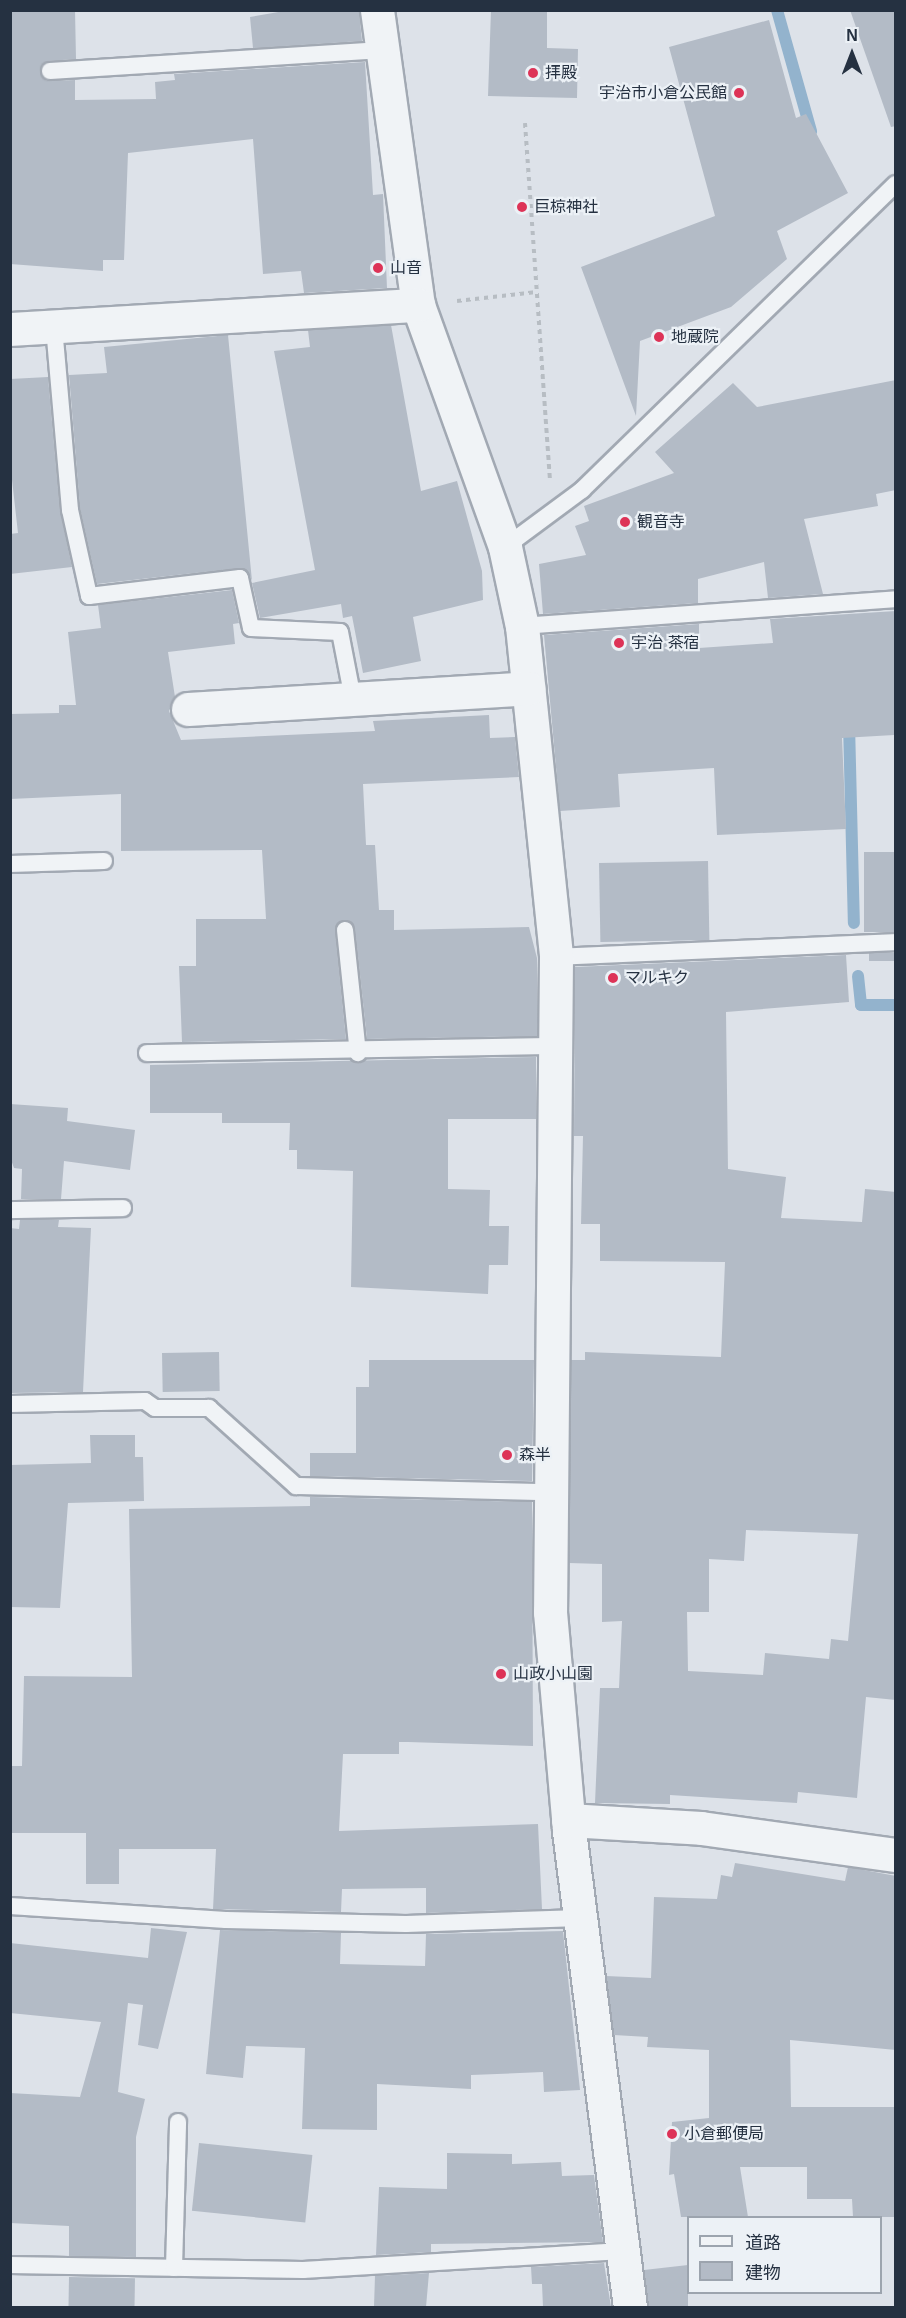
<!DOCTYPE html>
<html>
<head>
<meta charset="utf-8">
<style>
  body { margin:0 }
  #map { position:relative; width:906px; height:2318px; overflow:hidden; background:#dde2e9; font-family:Arial,"Noto Sans JP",sans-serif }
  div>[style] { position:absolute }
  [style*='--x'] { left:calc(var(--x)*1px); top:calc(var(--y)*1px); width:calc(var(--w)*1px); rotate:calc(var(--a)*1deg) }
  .stream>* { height:12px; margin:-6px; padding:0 6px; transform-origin:6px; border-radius:6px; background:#93b3cd }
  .building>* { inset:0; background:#b3bbc6; transform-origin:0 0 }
  .path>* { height:4px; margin-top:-2px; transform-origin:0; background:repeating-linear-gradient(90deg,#b7bdc3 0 4.5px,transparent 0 9px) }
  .roads { filter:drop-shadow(2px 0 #a2a9b3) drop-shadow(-2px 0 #a2a9b3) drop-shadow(0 2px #a2a9b3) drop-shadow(0 -2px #a2a9b3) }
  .service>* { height:16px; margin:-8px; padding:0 8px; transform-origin:8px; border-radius:8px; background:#f0f3f6 }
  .minor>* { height:33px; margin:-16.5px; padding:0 16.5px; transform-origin:16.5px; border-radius:16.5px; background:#f0f3f6 }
  .dots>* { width:16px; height:16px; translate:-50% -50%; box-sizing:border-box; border:3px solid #ecf1f6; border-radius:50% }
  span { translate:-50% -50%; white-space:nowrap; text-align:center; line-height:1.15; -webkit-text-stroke:4.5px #ecf1f6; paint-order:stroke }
  .poi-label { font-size:16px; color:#253141 }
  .left { translate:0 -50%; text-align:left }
  .right { translate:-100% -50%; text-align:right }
  .frame { position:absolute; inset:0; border:12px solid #253141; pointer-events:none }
  .legend { position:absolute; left:687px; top:2216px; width:195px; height:78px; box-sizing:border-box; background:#ecf1f6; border:2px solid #9ca4ae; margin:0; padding:8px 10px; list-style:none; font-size:18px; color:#253141 }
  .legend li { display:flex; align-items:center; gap:12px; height:30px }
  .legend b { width:30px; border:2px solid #9ca4ae }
  .north { position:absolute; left:822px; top:24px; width:60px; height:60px; -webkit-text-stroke:4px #ecf1f6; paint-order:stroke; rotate:0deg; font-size:16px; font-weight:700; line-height:24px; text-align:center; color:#253141 }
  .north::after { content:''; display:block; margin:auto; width:21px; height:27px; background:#253141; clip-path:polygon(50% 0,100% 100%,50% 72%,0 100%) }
</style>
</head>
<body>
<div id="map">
  <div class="stream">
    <i style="--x:777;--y:10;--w:126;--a:74.3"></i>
    <i style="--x:849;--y:724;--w:199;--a:88.6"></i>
    <i style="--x:858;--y:976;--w:29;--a:84"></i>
    <i style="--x:861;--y:1005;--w:35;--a:0"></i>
  </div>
  <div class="building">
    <i style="clip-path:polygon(10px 10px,75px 10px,76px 59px,49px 61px,40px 71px,46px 81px,75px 80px,75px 100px,156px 99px,155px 82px,175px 80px,174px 74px,365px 62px,373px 195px,383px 194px,387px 288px,304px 293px,301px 271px,263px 274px,253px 139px,128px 153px,124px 260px,103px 260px,103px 271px,10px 264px)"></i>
    <i style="clip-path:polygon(290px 10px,359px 10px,362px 41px,253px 48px,250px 17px)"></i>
    <i style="clip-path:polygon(491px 10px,547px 10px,547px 48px,578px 49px,577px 98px,488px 96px)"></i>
    <i style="clip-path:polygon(850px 10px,896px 10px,896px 126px,891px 127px)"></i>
    <i style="clip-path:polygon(769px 20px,796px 118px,806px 114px,848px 193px,777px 231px,787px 259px,731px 307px,640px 341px,636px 416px,581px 267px,715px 216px,669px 47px)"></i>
    <i style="clip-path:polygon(391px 325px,421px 491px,457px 481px,482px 571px,483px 600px,413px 617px,421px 661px,363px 673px,352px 616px,343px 618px,341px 604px,260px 618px,252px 583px,315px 570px,274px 351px,310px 347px,308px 330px)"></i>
    <i style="clip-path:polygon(228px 335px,252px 581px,248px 571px,239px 568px,97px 584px,80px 508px,69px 375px,107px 373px,104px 347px)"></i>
    <i style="clip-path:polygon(48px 377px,60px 511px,72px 567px,10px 574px,10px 534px,18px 533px,10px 462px,10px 379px)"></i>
    <i style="clip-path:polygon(896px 380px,896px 490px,876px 494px,878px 506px,804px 519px,823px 594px,768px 598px,764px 562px,698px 579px,698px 603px,543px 614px,539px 564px,586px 555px,575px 526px,589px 521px,584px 506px,674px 473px,655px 452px,733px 383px,757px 407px)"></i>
    <i style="clip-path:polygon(232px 590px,239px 623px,233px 624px,235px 644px,168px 652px,175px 697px,169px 711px,181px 740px,375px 731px,373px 721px,489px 715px,490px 738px,515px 737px,519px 777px,363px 784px,366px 845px,375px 845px,379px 910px,394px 910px,394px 930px,529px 927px,537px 958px,537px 1036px,367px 1039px,355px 929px,344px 920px,335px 931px,346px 1039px,182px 1042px,179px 966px,196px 966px,196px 919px,266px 919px,262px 850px,121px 851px,121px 794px,10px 799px,10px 714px,59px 713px,59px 705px,76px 705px,68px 632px,101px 628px,98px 605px)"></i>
    <i style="clip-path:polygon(896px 611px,894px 735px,842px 738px,846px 829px,717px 835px,714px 768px,618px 774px,620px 807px,560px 811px,544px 635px,699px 624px,699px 648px,773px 643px,770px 619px)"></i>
    <i style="left:896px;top:852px;width:80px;height:32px;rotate:90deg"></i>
    <i style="left:708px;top:861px;width:79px;height:109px;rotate:89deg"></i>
    <i style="left:896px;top:953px;width:8px;height:27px;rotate:90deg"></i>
    <i style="clip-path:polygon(evenodd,846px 955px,849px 1002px,726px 1012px,728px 1169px,786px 1177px,781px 1218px,862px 1222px,865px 1189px,896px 1192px,896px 1700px,866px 1697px,857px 1798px,798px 1792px,797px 1803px,670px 1795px,670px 1804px,595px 1803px,600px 1688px,619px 1688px,622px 1621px,602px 1622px,602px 1564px,569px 1563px,571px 1360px,585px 1360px,585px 1352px,721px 1357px,725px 1262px,600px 1261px,600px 1224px,581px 1224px,583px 1136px,574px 1136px,575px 967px,846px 955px,746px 1530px,858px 1534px,848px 1641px,831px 1639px,829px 1659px,765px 1653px,763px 1675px,688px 1671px,687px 1612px,709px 1612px,709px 1559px,744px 1561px,746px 1530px)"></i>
    <i style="clip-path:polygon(536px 1057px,536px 1119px,448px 1119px,448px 1189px,490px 1190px,489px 1226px,509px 1226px,508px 1265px,489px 1265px,488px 1294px,351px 1287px,353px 1171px,297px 1169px,297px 1150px,289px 1150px,290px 1123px,222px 1123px,222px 1113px,150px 1113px,150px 1065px)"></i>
    <i style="clip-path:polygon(10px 1104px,68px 1108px,67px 1121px,135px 1130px,130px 1170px,64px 1161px,61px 1199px,21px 1199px,22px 1169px,14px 1168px,10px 1157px)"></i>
    <i style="clip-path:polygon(20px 1220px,59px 1220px,58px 1227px,91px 1228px,83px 1392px,10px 1393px,10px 1228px,19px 1229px)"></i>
    <i style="left:219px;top:1352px;width:39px;height:57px;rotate:89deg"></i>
    <i style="clip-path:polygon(369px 1360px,534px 1360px,532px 1481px,310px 1476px,310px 1453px,356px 1453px,356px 1387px,369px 1387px)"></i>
    <i style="clip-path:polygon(90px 1435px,135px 1435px,135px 1457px,143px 1457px,144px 1501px,68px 1503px,60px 1608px,10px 1607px,10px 1465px,91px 1463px)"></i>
    <i style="clip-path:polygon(310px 1497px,532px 1502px,533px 1746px,408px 1742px,399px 1742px,399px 1754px,343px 1754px,339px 1831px,538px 1824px,542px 1909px,426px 1913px,426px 1888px,342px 1889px,341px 1912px,213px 1909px,216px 1849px,119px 1849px,119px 1884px,86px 1884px,86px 1833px,10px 1833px,10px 1766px,22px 1766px,24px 1676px,132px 1677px,129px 1509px,310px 1506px)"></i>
    <i style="clip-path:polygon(735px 1863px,845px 1881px,848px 1867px,896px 1876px,896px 2050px,790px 2040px,791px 2107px,896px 2107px,896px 2217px,853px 2217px,852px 2199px,807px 2199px,807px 2167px,740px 2167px,748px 2217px,681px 2217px,674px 2174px,669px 2175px,672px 2122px,709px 2118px,709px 2050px,647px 2047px,648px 2037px,614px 2035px,606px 1976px,651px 1978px,654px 1897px,717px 1899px,721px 1875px,732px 1877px)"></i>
    <i style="clip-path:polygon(151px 1928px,187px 1932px,158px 2049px,138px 2045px,143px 2005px,128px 2003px,118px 2092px,145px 2099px,136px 2137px,136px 2257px,69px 2256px,69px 2226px,10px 2223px,10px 2093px,80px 2097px,101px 2022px,10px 2013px,10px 1943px,148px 1958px)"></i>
    <i style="clip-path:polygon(220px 1930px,341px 1933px,340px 1964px,425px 1966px,426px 1934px,563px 1931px,580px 2090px,544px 2092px,543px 2072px,471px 2075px,471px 2089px,377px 2084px,377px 2130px,302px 2129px,305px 2048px,246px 2046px,243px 2078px,206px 2074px)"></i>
    <i style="left:199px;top:2143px;width:114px;height:68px;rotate:6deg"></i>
    <i style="clip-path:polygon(447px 2153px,512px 2154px,512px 2164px,561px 2162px,562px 2176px,594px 2175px,603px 2242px,431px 2244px,431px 2252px,376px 2255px,379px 2187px,447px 2189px)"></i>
    <i style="clip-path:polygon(604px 2263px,611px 2307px,543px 2307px,542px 2284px,532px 2284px,531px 2267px)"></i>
    <i style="clip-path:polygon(688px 2265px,688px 2307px,648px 2307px,644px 2270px)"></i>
    <i style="clip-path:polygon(429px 2273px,426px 2307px,374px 2307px,375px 2276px)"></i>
    <i style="left:69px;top:2277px;width:66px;height:30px;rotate:1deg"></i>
  </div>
  <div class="path">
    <i style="--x:525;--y:123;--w:356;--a:86"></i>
    <i style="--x:457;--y:301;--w:80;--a:-6.5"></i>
  </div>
  <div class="roads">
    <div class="service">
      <i style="--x:50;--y:71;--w:333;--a:-3.6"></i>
      <i style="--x:54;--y:327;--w:184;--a:85"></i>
      <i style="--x:70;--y:510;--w:88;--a:77.5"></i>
      <i style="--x:89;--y:596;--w:152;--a:-6.8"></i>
      <i style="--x:240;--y:578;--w:51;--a:77.6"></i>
      <i style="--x:251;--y:628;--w:89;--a:2.6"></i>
      <i style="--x:340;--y:632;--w:68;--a:79"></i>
      <i style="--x:505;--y:547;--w:96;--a:-36.5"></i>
      <i style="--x:582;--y:490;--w:438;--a:-44.3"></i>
      <i style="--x:522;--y:626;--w:375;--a:-4.1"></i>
      <i style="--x:10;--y:864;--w:94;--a:-1.8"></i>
      <i style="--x:345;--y:930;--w:124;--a:84"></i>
      <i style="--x:556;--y:957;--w:340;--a:-2.5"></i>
      <i style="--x:147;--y:1053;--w:408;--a:-1"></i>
      <i style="--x:10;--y:1210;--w:113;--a:-1"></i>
      <i style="--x:10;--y:1404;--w:135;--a:-1.3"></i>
      <i style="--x:145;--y:1401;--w:12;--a:35"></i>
      <i style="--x:155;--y:1408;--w:54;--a:0"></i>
      <i style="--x:209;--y:1408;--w:117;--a:41.9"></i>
      <i style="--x:296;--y:1486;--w:254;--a:1.4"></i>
      <i style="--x:10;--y:1906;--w:216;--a:3.7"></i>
      <i style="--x:226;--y:1920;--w:180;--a:1.3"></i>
      <i style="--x:406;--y:1924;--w:175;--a:-2"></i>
      <i style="--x:10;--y:2265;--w:293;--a:1"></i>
      <i style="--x:303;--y:2270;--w:324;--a:-3.4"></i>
      <i style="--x:174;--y:2268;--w:146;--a:-88.4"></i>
    </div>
    <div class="minor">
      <i style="--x:377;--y:10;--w:298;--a:82.1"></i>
      <i style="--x:418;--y:305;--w:257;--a:70.2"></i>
      <i style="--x:505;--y:547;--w:81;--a:77.9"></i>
      <i style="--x:522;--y:626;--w:333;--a:84.1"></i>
      <i style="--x:556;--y:957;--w:655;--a:90.52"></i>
      <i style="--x:550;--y:1612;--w:220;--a:85"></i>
      <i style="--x:569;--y:1831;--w:481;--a:82.7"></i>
      <i style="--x:10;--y:329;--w:409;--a:-3.4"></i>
      <i style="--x:188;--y:709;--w:341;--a:-3.5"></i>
      <i style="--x:568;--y:1820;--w:133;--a:3.4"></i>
      <i style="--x:701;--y:1828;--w:197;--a:7.9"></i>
    </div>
  </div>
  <div class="dots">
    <i style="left:533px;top:73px;background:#dd3357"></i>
    <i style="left:739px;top:93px;background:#dd3357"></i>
    <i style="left:522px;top:207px;background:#dd3357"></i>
    <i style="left:378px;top:268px;background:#dd3357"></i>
    <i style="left:659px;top:337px;background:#dd3357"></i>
    <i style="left:625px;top:522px;background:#dd3357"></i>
    <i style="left:619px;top:643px;background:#dd3357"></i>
    <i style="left:613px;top:978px;background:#dd3357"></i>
    <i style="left:507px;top:1455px;background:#dd3357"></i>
    <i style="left:501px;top:1674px;background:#dd3357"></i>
    <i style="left:672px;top:2134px;background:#dd3357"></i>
  </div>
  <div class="poi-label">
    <span class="left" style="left:545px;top:73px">拝殿</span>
    <span class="right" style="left:727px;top:93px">宇治市小倉公民館</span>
    <span class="left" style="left:534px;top:207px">巨椋神社</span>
    <span class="left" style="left:390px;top:268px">山音</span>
    <span class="left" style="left:671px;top:337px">地蔵院</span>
    <span class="left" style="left:637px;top:522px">観音寺</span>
    <span class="left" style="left:631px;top:643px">宇治 茶宿</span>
    <span class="left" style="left:625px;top:978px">マルキク</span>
    <span class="left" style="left:519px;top:1455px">森半</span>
    <span class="left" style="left:513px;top:1674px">山政小山園</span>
    <span class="left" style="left:684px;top:2134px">小倉郵便局</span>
  </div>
  <div class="frame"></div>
  <ul class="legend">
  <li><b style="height:8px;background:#f0f3f6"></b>道路</li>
  <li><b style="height:16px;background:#b3bbc6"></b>建物</li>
  </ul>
  <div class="north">N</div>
</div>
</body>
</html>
